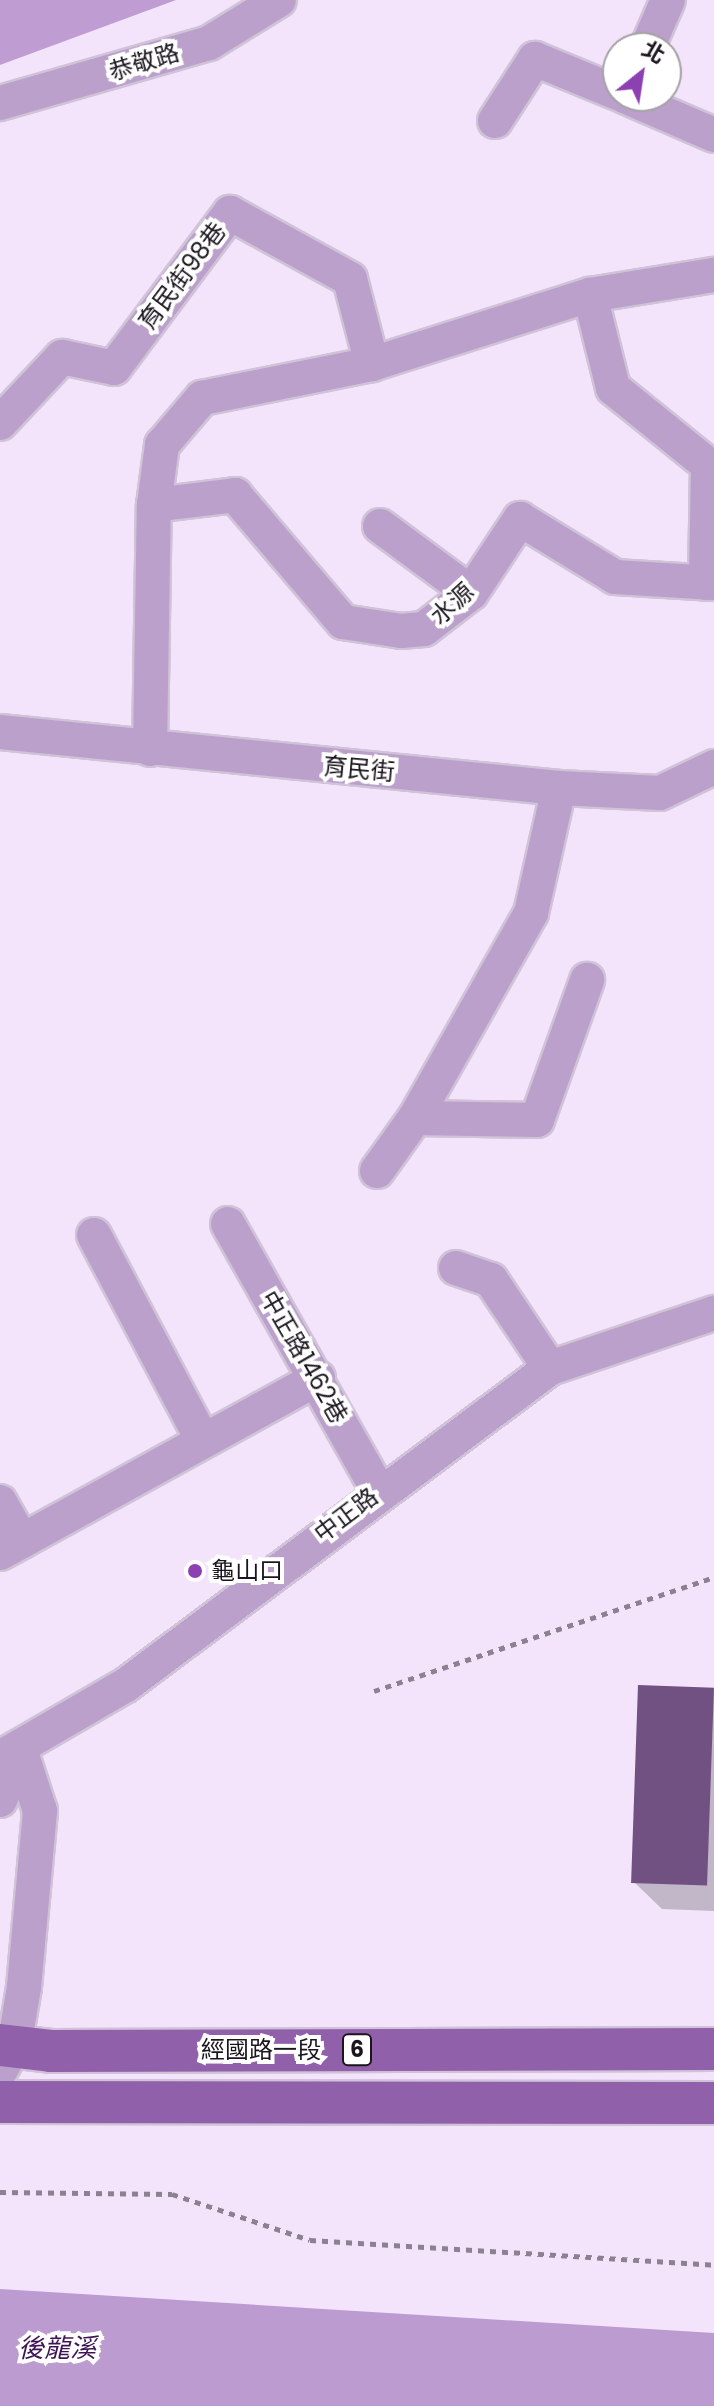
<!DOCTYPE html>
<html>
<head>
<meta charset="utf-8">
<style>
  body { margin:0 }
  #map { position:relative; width:714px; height:2406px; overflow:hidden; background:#f3e4fc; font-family:Poppins,"Noto Sans TC",sans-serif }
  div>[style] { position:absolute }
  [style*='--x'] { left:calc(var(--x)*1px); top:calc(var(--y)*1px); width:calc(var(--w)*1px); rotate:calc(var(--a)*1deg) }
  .forest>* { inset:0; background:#bf9dd3 }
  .water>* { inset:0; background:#bc9bd1 }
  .shadow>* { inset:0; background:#0003 }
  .building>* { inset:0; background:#705182; transform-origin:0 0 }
  .path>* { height:5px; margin-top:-2.5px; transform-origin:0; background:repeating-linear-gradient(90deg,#8b8191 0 6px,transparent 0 12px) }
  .roads { filter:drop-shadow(2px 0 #d0c3d8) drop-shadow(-2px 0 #d0c3d8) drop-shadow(0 2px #d0c3d8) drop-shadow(0 -2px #d0c3d8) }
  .minor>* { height:34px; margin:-17px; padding:0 17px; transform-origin:17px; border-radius:17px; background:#baa0ca }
  .major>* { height:42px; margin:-21px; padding:0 21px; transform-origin:21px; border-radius:21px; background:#9060ab }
  .dots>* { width:22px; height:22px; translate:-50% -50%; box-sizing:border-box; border:4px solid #fff; border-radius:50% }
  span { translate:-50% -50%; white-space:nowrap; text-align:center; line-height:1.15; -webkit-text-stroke:8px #fff; paint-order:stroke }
  .shield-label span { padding:2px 6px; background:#fff; border:2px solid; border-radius:6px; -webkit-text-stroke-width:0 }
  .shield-label { font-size:22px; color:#1b161e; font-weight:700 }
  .street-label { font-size:24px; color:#1b161e }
  .poi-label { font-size:24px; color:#1b161e }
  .left { translate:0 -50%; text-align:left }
  .water-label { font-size:26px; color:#3f1454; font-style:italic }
  .north { position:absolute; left:602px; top:32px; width:80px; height:80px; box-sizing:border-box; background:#fff; border:2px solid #a4a2a5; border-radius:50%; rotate:30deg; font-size:22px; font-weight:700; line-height:32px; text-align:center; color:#1b161e }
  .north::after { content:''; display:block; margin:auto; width:28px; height:36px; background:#8c41b2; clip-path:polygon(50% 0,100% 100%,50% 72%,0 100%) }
</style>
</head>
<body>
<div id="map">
  <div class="forest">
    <i style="clip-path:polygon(0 0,176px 0,0 65px)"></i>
  </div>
  <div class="water">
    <i style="clip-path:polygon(0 2289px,714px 2333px,714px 2406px,0 2406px)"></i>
  </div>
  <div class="shadow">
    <i style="clip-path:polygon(714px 1689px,714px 1911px,662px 1909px,635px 1883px)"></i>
  </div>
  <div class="building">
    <i style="left:638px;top:1685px;width:76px;height:198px;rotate:2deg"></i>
  </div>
  <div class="path">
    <i style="--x:374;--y:1691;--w:359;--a:-18.5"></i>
    <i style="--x:0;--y:2192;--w:172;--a:0.7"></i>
    <i style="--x:172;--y:2194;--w:145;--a:18.4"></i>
    <i style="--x:310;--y:2240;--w:405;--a:3.5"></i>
  </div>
  <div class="roads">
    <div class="minor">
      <i style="--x:647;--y:48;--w:52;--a:-66.4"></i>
      <i style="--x:624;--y:96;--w:98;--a:23.4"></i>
      <i style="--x:0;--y:103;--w:217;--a:-16"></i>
      <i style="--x:209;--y:43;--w:82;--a:-31.6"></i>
      <i style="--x:495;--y:121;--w:74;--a:-57.2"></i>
      <i style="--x:535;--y:59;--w:90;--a:22.3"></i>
      <i style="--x:590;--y:295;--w:96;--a:76.1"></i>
      <i style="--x:613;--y:388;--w:122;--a:39"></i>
      <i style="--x:708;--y:465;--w:118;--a:91"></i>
      <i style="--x:0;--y:423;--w:91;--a:-46.8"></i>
      <i style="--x:62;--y:357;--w:53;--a:11.9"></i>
      <i style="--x:114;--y:368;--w:194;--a:-53.2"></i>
      <i style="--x:230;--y:213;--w:137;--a:28.8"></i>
      <i style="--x:350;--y:279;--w:88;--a:75.5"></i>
      <i style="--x:154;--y:505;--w:82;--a:-7"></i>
      <i style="--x:235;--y:495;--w:167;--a:49.6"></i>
      <i style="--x:343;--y:622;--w:59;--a:8.8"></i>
      <i style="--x:401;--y:631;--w:23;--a:-5"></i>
      <i style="--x:424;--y:629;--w:59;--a:-37.5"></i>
      <i style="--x:471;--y:593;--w:89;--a:-56.5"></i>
      <i style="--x:520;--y:519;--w:111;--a:31.4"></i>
      <i style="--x:615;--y:577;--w:99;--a:3.5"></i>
      <i style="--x:380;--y:526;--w:113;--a:36.4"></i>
      <i style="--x:0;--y:732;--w:562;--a:5.72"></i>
      <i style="--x:559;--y:788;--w:101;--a:2.8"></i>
      <i style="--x:660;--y:793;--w:60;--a:-25.7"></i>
      <i style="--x:150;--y:749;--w:244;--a:-89.1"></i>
      <i style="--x:154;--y:505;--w:61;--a:-82.4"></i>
      <i style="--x:162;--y:445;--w:62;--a:-49.6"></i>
      <i style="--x:202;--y:398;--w:173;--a:-11.3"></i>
      <i style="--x:372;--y:364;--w:229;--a:-17.6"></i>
      <i style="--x:590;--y:295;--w:126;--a:-9.2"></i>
      <i style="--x:415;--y:1118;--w:122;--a:0.9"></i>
      <i style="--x:537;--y:1120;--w:149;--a:-70.3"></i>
      <i style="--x:377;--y:1171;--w:65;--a:-54.4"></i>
      <i style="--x:415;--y:1118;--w:236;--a:-60.5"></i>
      <i style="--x:531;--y:913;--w:128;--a:-77.4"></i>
      <i style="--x:228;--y:1224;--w:305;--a:60.6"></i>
      <i style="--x:94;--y:1235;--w:233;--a:62.1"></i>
      <i style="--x:456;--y:1268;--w:37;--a:19"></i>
      <i style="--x:491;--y:1280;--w:106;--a:56.2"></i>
      <i style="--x:0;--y:1502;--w:45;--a:60.6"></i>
      <i style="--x:0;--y:1553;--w:363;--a:-28.8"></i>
      <i style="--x:0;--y:1758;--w:146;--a:-30.1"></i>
      <i style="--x:126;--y:1685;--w:529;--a:-36.78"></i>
      <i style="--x:550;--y:1368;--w:173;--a:-18.5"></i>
      <i style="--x:0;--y:1800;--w:52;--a:-66.4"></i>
      <i style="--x:0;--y:2071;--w:28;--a:-60"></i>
      <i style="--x:14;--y:2047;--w:61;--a:-80.5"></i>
      <i style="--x:24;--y:1987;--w:177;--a:-84.8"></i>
      <i style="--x:40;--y:1811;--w:62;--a:-107.9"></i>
    </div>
    <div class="major">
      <i style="--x:0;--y:2045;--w:51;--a:6.7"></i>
      <i style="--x:51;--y:2051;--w:663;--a:-0.17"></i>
      <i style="--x:0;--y:2102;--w:714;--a:0.08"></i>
    </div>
  </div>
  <div class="dots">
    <i style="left:195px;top:1571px;background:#8c41b2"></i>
  </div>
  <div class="shield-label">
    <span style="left:357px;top:2050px">6</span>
  </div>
  <div class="street-label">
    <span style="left:144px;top:62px;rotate:-17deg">恭敬路</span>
    <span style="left:182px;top:276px;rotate:-53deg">育民街98巷</span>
    <span style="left:452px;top:604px;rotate:-42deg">水源</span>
    <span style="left:359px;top:769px;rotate:5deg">育民街</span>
    <span style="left:304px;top:1357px;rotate:60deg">中正路1462巷</span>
    <span style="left:346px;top:1515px;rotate:-37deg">中正路</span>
    <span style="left:261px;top:2050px">經國路一段</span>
  </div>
  <div class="poi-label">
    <span class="left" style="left:211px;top:1571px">龜山口</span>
  </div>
  <div class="water-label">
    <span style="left:57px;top:2349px">後龍溪</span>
  </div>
  <div class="north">北</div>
</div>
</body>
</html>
